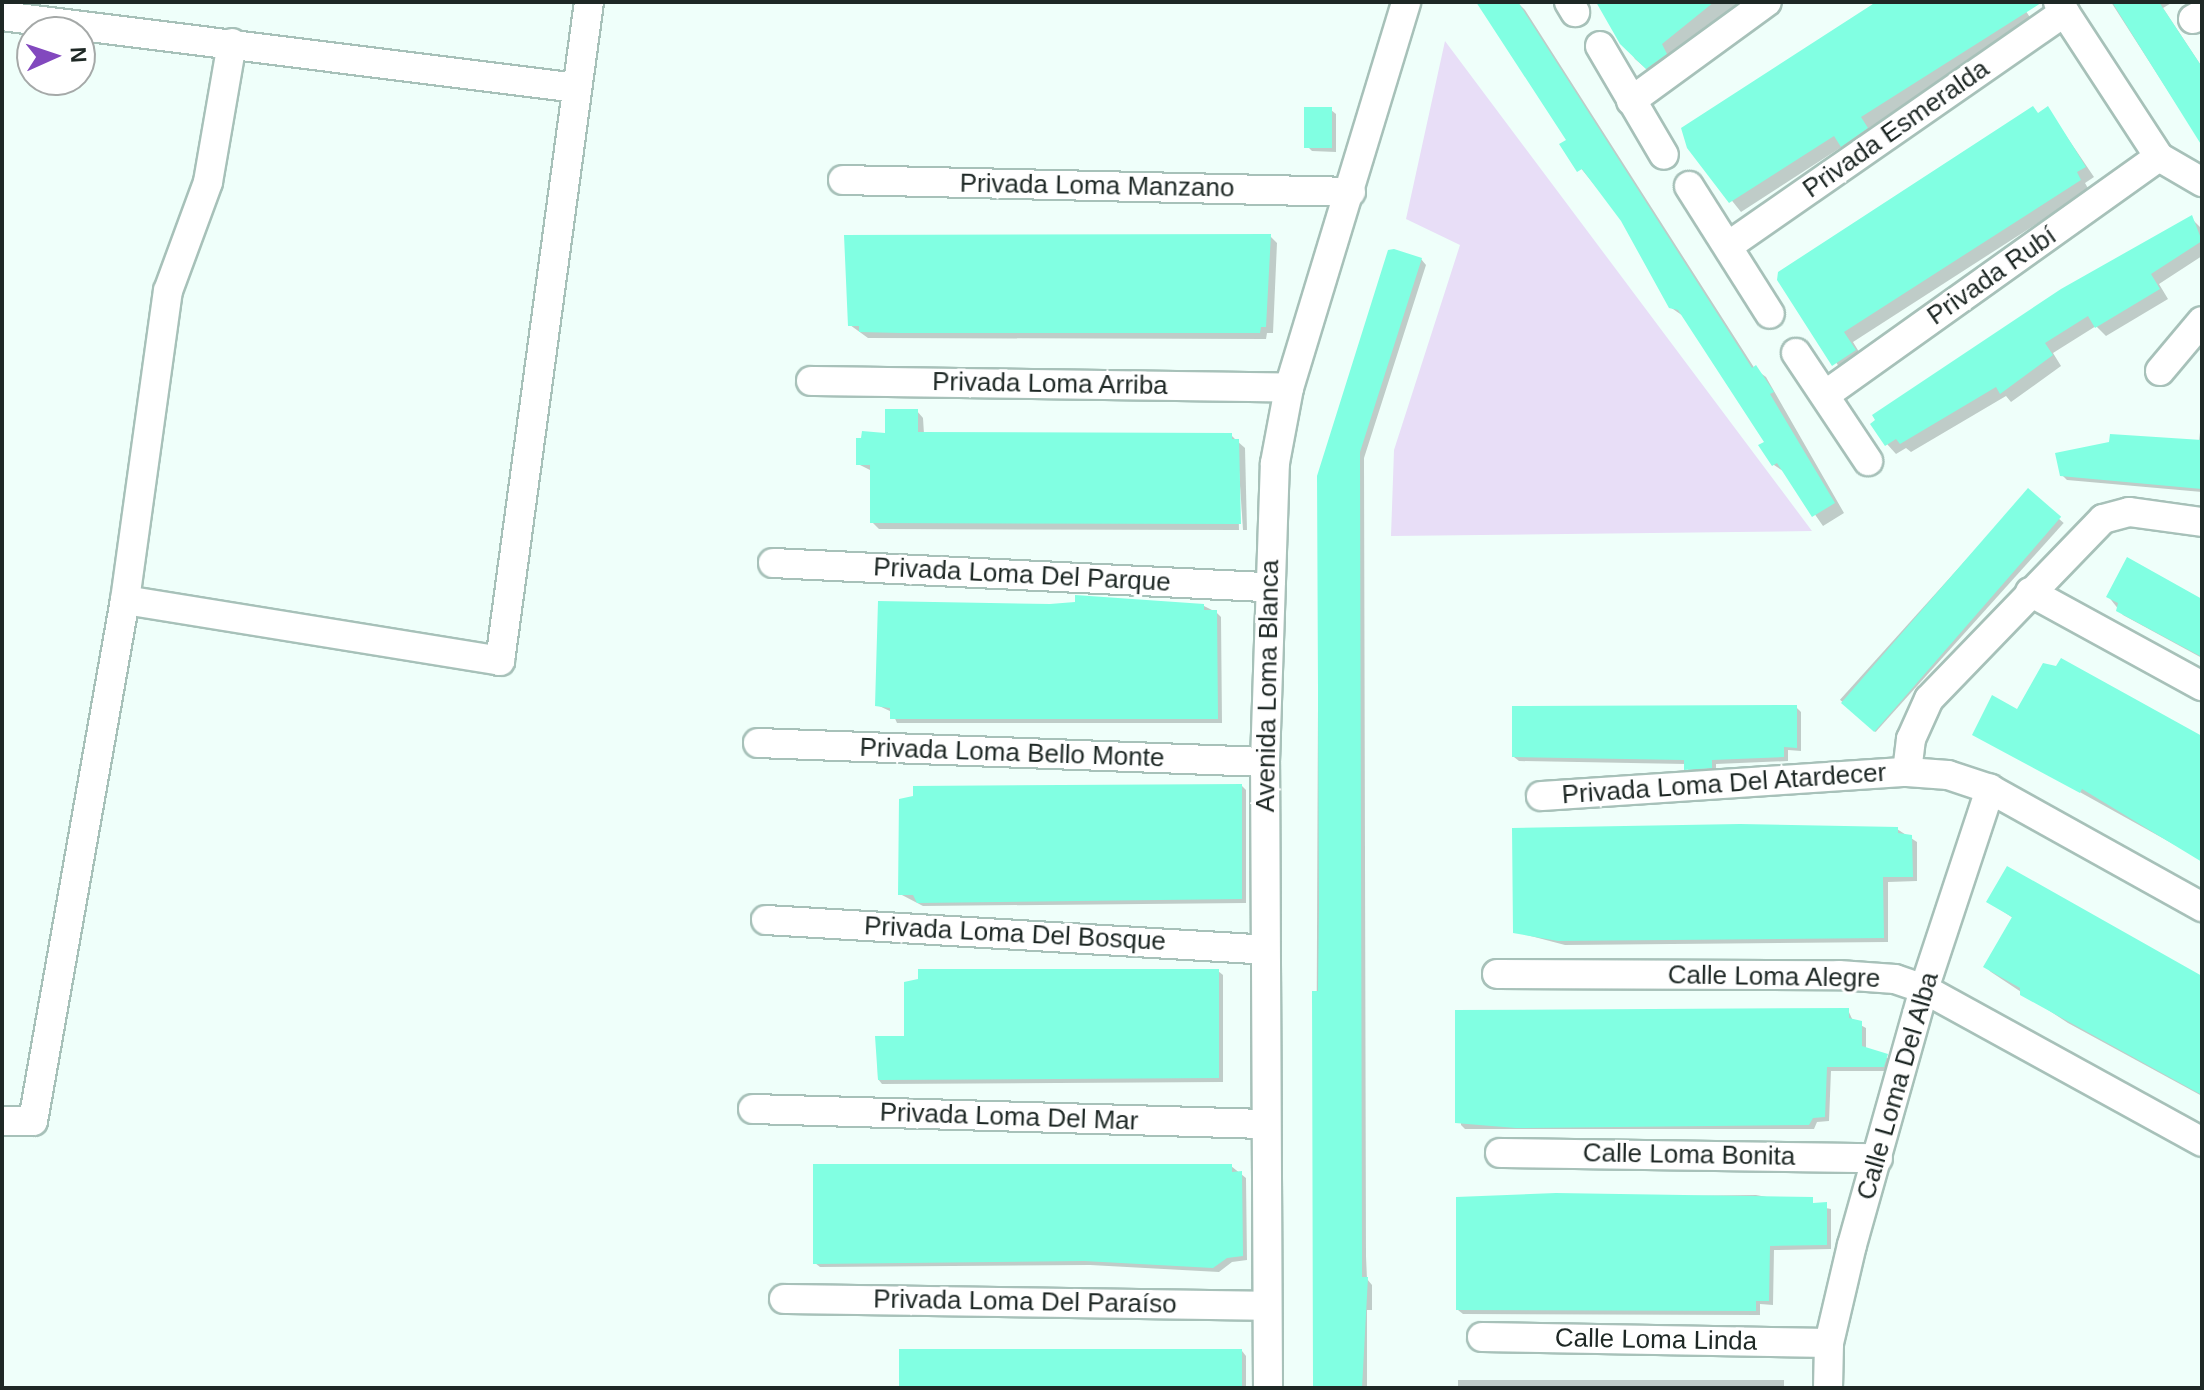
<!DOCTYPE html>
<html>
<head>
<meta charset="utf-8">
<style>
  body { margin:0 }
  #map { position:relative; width:2204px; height:1390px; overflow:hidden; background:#effffa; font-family:Arial,sans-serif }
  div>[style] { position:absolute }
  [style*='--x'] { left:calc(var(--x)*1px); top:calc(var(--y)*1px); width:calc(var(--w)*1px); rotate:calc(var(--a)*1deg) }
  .green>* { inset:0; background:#e8def7 }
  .shadow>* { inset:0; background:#0003; transform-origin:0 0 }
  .building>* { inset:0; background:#81ffe2; transform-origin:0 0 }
  .roads { filter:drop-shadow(2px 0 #a7c1b9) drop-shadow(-2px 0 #a7c1b9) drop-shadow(0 2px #a7c1b9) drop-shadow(0 -2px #a7c1b9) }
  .minor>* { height:28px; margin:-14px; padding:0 14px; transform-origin:14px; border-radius:14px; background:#fff }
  span { translate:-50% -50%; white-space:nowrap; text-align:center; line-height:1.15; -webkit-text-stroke:6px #fff; paint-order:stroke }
  .street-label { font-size:26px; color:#1e2825 }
  .frame { position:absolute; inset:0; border:4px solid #1e2825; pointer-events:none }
  .north { position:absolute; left:16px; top:16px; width:80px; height:80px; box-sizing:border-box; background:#fff; border:2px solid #a5a9a8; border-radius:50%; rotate:87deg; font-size:22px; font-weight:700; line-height:32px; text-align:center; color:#1e2825 }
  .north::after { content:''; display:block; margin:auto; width:28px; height:36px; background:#8248be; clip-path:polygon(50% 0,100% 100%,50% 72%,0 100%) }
</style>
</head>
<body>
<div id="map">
  <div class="green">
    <i style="clip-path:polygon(1445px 41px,1812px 531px,1391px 536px,1394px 450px,1460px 245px,1406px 219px)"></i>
  </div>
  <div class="shadow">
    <i style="clip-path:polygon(1491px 2px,1517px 2px,1525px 10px,1755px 369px,1766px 377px,1844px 513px,1823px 526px,1786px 473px,1774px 465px,1761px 446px,1766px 442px,1686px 318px,1670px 307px,1623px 220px,1562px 145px,1568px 141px)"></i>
    <i style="clip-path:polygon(1599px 2px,1750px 2px,1711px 28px,1708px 25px,1671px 54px,1675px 65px,1657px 78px,1635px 59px)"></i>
    <i style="clip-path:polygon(1880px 2px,2020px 2px,2033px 22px,1869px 128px,1876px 139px,1852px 155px,1843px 146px,1741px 212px,1689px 147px,1683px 129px)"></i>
    <i style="clip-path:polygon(2111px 2px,2173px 2px,2163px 8px,2202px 67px,2202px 144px)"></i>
    <i style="clip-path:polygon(2048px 109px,2094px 177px,2085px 183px,2089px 190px,1853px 342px,1864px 360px,1844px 374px,1779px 279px)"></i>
    <i style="clip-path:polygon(1331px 110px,1336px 114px,1336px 152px,1312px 151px,1307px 146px)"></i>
    <i style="clip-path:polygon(2191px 218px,2202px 229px,2202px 256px,2159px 284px,2168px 299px,2106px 336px,2096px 326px,2053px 353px,2061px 366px,2011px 402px,2006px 396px,1911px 452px,1906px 448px,1896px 454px,1887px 444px)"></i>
    <i style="clip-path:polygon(1270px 236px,1277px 243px,1273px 333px,1267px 333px,1266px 339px,868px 338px,850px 325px)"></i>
    <i style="clip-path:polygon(1421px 259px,1426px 265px,1364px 458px,1366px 1256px,1367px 1279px,1372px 1285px,1372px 1310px,1367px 1310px,1367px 1388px,1315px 1388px,1319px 476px)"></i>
    <i style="clip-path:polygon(917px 411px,923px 418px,924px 434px,1231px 435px,1237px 441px,1239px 530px,879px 529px,872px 522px,872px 471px,858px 464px)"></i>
    <i style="clip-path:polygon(2202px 414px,2202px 492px,2067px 480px,2062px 475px,2199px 441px)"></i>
    <i style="clip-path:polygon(1237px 441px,1245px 448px,1247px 530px,1243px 530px)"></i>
    <i style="left:2028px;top:491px;width:48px;height:281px;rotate:42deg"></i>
    <i style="clip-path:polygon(2108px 596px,2202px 601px,2202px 658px,2123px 615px)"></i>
    <i style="clip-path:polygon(1077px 604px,1204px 606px,1216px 612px,1221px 617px,1222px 723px,897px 723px,892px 712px,877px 705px,1050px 606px)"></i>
    <i style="clip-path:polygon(1796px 707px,1801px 712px,1801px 751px,1788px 750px,1788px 761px,1716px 764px,1716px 772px,1690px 774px,1686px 764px,1519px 761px,1514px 757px)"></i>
    <i style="clip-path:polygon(2018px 712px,2202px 739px,2202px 860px,1979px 736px)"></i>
    <i style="clip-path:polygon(1242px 786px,1246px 790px,1246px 903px,923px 906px,900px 894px)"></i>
    <i style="clip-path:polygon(1897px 829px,1917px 842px,1917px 881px,1888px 882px,1888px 942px,1565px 945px,1515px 932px)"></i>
    <i style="clip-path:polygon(1989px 902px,2202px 978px,2202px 1096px,2068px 1023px,1991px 972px,1986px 967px,2013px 918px)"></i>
    <i style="clip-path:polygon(1218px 971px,1223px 975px,1223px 1082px,882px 1084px,878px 1079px,877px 1038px,906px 1038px,920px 981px)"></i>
    <i style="clip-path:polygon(1848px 1010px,1853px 1021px,1866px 1028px,1866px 1050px,1892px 1060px,1889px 1071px,1831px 1071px,1829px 1121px,1817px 1122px,1814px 1129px,1465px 1129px,1461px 1125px,1457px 1012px)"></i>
    <i style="clip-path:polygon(1231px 1166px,1246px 1178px,1247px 1260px,1232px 1262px,1219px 1272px,1090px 1265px,820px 1267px,815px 1263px)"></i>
    <i style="clip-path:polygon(1756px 1195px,1831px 1209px,1831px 1249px,1774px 1250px,1773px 1305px,1760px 1304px,1760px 1315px,1463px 1314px,1458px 1310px,1458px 1199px)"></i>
    <i style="clip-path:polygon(1242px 1351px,1246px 1356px,1246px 1388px,901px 1388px)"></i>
    <i style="left:1458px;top:1380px;width:326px;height:8px"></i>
  </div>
  <div class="building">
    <i style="clip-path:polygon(1476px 2px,1518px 2px,1752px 368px,1756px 365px,1774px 392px,1770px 394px,1835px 503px,1812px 517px,1777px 463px,1772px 466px,1758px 445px,1764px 442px,1678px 310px,1669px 308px,1621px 221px,1582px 169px,1577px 172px,1559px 144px,1566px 140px)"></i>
    <i style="clip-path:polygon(1596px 2px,1714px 2px,1662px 44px,1667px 54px,1646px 69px,1620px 44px)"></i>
    <i style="clip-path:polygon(1876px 2px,2041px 3px,1861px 117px,1868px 128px,1841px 147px,1834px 136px,1729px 203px,1687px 148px,1681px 128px)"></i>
    <i style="clip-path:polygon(2112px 2px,2159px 2px,2202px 67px,2202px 146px)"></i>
    <i style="clip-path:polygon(2033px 106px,2038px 113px,2048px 106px,2086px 167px,2077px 172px,2081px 180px,1844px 332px,1856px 350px,1832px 366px,1777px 280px,1778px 272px)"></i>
    <i style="left:1332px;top:107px;width:41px;height:28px;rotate:90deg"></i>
    <i style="clip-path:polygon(2192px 215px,2202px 241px,2151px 274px,2160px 289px,2095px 328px,2088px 316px,2045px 343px,2053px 355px,2000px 394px,1996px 387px,1900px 444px,1896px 439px,1885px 446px,1870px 424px,1875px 420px,1872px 415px,2061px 289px)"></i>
    <i style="clip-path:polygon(1271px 234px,1266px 327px,1261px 327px,1260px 333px,901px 333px,859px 332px,859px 326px,848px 326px,844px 235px)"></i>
    <i style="clip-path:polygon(1394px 249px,1422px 258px,1360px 452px,1362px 1250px,1362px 1277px,1368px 1277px,1362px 1388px,1313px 1388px,1312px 991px,1318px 991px,1319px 907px,1317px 476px,1388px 250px)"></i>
    <i style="clip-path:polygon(885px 409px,918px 409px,918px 432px,1232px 433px,1232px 439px,1239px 439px,1241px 524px,870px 523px,870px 465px,856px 465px,856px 438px,861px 438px,862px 431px,885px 433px)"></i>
    <i style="clip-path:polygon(2110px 434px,2202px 440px,2202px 489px,2060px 476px,2055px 453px,2109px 442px)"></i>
    <i style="left:2028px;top:488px;width:44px;height:285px;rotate:41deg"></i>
    <i style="clip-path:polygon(2127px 557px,2202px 599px,2202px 657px,2116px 611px,2118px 603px,2106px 597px)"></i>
    <i style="clip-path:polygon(1075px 595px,1204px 604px,1204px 610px,1217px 610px,1218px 719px,890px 719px,890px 708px,875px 706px,878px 601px,1050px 604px,1075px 602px)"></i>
    <i style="clip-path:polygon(2061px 658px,2202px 736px,2202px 862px,2082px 789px,2080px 793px,1972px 735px,1992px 695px,2017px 709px,2043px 663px,2056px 666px)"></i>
    <i style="clip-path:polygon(1797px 705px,1797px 748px,1784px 747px,1784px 757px,1712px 760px,1712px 768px,1684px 770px,1684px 760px,1512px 757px,1512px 706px)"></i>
    <i style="clip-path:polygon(1242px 784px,1242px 899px,917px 903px,913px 895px,898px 895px,899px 799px,913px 796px,913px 786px)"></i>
    <i style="clip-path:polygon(1740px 824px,1898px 827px,1898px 833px,1912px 835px,1913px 877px,1883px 877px,1884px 938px,1558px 941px,1513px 933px,1512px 828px)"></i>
    <i style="clip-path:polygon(2007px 866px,2202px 976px,2202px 1095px,2020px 995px,2020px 988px,1983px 967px,2012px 917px,1986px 902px)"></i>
    <i style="clip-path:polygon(918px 969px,1219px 969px,1219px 1078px,878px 1080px,875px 1036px,904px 1036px,904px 982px,918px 979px)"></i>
    <i style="clip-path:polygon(1849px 1008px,1849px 1018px,1862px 1021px,1862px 1046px,1888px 1054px,1884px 1067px,1827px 1067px,1825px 1117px,1813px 1118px,1809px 1125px,1516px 1128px,1455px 1123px,1455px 1010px)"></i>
    <i style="clip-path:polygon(813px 1164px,1232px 1164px,1232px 1172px,1242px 1171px,1243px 1256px,1227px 1258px,1213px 1268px,1084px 1261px,813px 1264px)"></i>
    <i style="clip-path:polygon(1556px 1193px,1813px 1197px,1813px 1203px,1827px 1202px,1827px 1245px,1770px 1246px,1769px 1301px,1756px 1301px,1756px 1311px,1456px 1310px,1456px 1197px)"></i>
    <i style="left:1242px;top:1349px;width:39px;height:343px;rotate:90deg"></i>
  </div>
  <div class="roads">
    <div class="minor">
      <i style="--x:1569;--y:2;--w:12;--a:59"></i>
      <i style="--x:2058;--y:2;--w:185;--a:56.9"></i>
      <i style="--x:2159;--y:157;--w:50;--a:30.2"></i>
      <i style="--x:2;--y:16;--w:579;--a:7.14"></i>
      <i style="--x:2193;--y:19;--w:10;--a:-29"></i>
      <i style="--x:1600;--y:46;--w:126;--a:59.6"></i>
      <i style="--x:1631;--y:101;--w:168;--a:-36.1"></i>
      <i style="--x:843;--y:180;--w:508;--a:1.35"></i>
      <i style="--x:1689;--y:186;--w:151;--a:57.7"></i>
      <i style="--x:1728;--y:246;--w:410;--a:-34.8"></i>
      <i style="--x:1796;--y:353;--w:130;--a:56.3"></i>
      <i style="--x:2160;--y:371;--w:65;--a:-50"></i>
      <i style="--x:811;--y:381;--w:478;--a:0.8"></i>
      <i style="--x:1825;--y:395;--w:410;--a:-35.5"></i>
      <i style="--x:2202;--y:522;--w:74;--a:-172.2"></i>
      <i style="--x:2129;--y:512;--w:27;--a:165"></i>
      <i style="--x:2103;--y:519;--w:250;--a:134"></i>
      <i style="--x:1929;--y:699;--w:44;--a:114.2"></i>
      <i style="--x:1911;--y:739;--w:33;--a:97"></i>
      <i style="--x:1907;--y:772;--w:41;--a:4.2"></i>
      <i style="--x:1948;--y:775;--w:44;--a:18.4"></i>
      <i style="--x:1990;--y:789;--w:243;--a:29.1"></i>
      <i style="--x:773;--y:563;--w:498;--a:2.8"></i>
      <i style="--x:2030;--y:592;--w:196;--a:28.7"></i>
      <i style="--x:125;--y:600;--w:380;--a:9.2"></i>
      <i style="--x:500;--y:661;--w:665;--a:-82.31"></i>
      <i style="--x:758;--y:743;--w:507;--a:2.15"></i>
      <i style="--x:1541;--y:796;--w:367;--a:-3.8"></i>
      <i style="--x:766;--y:920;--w:500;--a:3.4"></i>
      <i style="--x:1497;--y:974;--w:342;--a:0.2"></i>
      <i style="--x:1839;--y:975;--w:56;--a:4.1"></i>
      <i style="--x:1895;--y:979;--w:31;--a:19"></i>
      <i style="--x:1924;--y:989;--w:317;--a:28.8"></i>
      <i style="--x:753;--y:1109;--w:511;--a:1.68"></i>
      <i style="--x:2;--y:1121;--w:31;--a:0"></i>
      <i style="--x:33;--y:1121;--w:529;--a:-79.99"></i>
      <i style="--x:125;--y:600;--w:312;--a:-82.1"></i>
      <i style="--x:168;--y:291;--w:116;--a:-69.8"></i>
      <i style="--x:208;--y:182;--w:141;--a:-80.2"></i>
      <i style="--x:1500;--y:1153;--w:378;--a:0.8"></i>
      <i style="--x:784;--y:1299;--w:482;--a:0.8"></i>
      <i style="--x:1482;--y:1337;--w:347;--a:1"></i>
      <i style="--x:1268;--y:1388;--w:626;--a:-90.27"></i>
      <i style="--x:1265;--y:762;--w:299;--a:-88.1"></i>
      <i style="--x:1275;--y:463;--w:76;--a:-79.4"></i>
      <i style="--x:1289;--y:388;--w:403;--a:-73.1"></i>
      <i style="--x:1828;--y:1388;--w:45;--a:-88.7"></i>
      <i style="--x:1829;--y:1343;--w:101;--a:-76.8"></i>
      <i style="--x:1852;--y:1245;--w:266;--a:-74.3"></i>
      <i style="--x:1924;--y:989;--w:211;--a:-71.7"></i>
    </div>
  </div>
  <div class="street-label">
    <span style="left:1896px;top:129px;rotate:-35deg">Privada Esmeralda</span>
    <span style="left:1097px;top:186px;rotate:1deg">Privada Loma Manzano</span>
    <span style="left:1992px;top:276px;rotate:-35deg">Privada Rubí</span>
    <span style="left:1050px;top:384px;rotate:1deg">Privada Loma Arriba</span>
    <span style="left:1022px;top:575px;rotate:3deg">Privada Loma Del Parque</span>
    <span style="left:1268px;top:686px;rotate:-89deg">Avenida Loma Blanca</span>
    <span style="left:1012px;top:753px;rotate:2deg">Privada Loma Bello Monte</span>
    <span style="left:1724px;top:784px;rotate:-4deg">Privada Loma Del Atardecer</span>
    <span style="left:1015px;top:934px;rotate:3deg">Privada Loma Del Bosque</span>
    <span style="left:1774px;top:977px;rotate:1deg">Calle Loma Alegre</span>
    <span style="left:1898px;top:1086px;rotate:-74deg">Calle Loma Del Alba</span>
    <span style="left:1009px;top:1117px;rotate:2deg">Privada Loma Del Mar</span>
    <span style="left:1689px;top:1155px;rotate:1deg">Calle Loma Bonita</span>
    <span style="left:1025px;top:1302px;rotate:1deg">Privada Loma Del Paraíso</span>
    <span style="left:1656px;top:1340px;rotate:1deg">Calle Loma Linda</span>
  </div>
  <div class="frame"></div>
  <div class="north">N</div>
</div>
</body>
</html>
